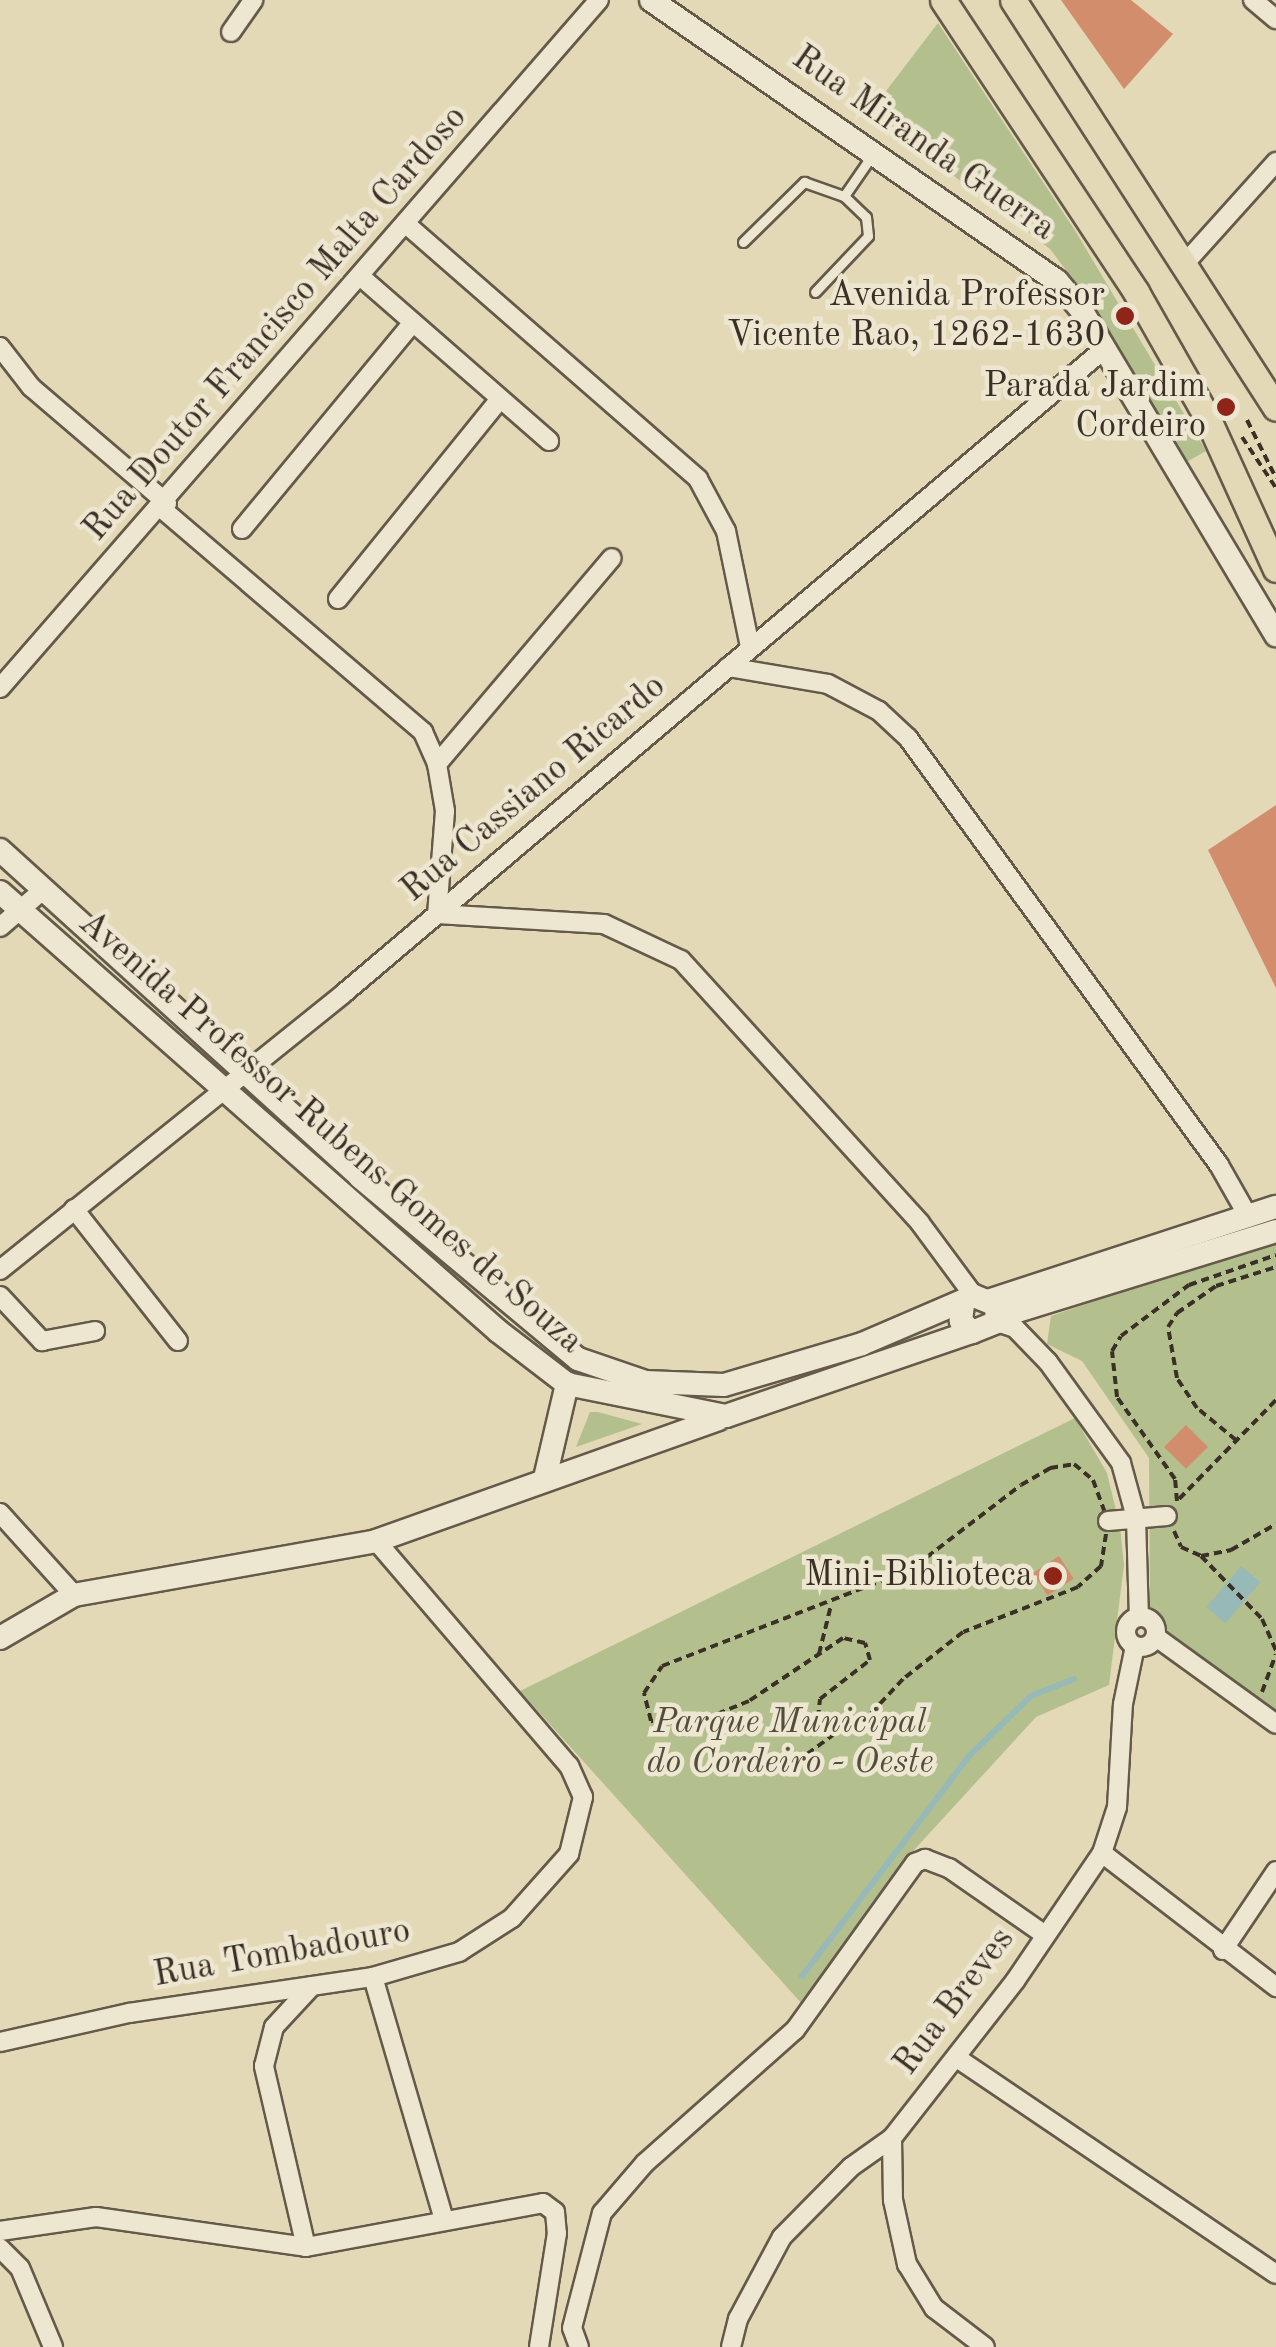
<!DOCTYPE html>
<html>
<head>
<meta charset="utf-8">
<style>
  body { margin:0 }
  #map { position:relative; width:1276px; height:2347px; overflow:hidden; background:#e3d9b6; font-family:"Old Standard TT",serif }
  div>[style] { position:absolute }
  [style*='--x'] { left:calc(var(--x)*1px); top:calc(var(--y)*1px); width:calc(var(--w)*1px); rotate:calc(var(--a)*1deg) }
  .green>* { inset:0; background:#b4bf8e }
  .water>* { inset:0; background:#97b9b7; transform-origin:0 0 }
  .stream>* { height:6px; margin:-3px; padding:0 3px; transform-origin:3px; border-radius:3px; background:#97b9b7 }
  .building>* { inset:0; background:#d28e6c; transform-origin:0 0 }
  .path>* { height:4px; margin-top:-2px; transform-origin:0; background:repeating-linear-gradient(90deg,#3b3026 0 8px,transparent 0 13px) }
  .roads { filter:drop-shadow(2px 0 #655a4a) drop-shadow(-2px 0 #655a4a) drop-shadow(0 2px #655a4a) drop-shadow(0 -2px #655a4a) }
  .lane>* { height:9px; margin:-4.5px; padding:0 4.5px; transform-origin:4.5px; border-radius:4.5px; background:#ede6d0 }
  .street>* { height:18px; margin:-9px; padding:0 9px; transform-origin:9px; border-radius:9px; background:#ede6d0 }
  .street>.ring { margin:-9px; padding:0; box-sizing:content-box; background:none; border:18px solid #ede6d0; border-radius:50% }
  .secondary>* { height:22px; margin:-11px; padding:0 11px; transform-origin:11px; border-radius:11px; background:#ede6d0 }
  .primary>* { height:25px; margin:-12.5px; padding:0 12.5px; transform-origin:12.5px; border-radius:12.5px; background:#e3d9b6 }
  .dots>* { width:28px; height:28px; translate:-50% -50%; box-sizing:border-box; border:5px solid #ede6d0; border-radius:50% }
  span { translate:-50% -50%; white-space:nowrap; text-align:center; line-height:1.15; -webkit-text-stroke:9px #ede6d0; paint-order:stroke }
  .street-label { font-size:35px; color:#3b3026 }
  .poi-label { font-size:35px; color:#3b3026 }
  .right { translate:-100% -50%; text-align:right }
  .park-label { font-size:35px; color:#534d3b; font-style:italic }
</style>
</head>
<body>
<div id="map">
  <div class="green">
    <i style="clip-path:polygon(938px 23px,1076px 232px,1206px 451px,1183px 464px,1088px 299px,1050px 249px,870px 112px)"></i>
    <i style="clip-path:polygon(1276px 1238px,1276px 1713px,1167px 1634px,1150px 1609px,1149px 1458px,1082px 1361px,1047px 1344px,1051px 1316px)"></i>
    <i style="clip-path:polygon(590px 1412px,598px 1412px,642px 1424px,576px 1447px)"></i>
    <i style="clip-path:polygon(1075px 1418px,1107px 1473px,1120px 1527px,1124px 1565px,1109px 1685px,1036px 1717px,915px 1849px,803px 2005px,520px 1691px)"></i>
  </div>
  <div class="water">
    <i style="left:1241px;top:1566px;width:25px;height:54px;rotate:40deg"></i>
  </div>
  <div class="stream">
    <i style="--x:802;--y:1976;--w:276;--a:-52.8"></i>
    <i style="--x:969;--y:1756;--w:86;--a:-44.1"></i>
    <i style="--x:1031;--y:1696;--w:46;--a:-21.6"></i>
  </div>
  <div class="building">
    <i style="clip-path:polygon(1061px 0,1131px 0,1173px 34px,1124px 89px)"></i>
    <i style="clip-path:polygon(1276px 805px,1276px 988px,1208px 850px)"></i>
    <i style="left:1186px;top:1425px;width:31px;height:31px;rotate:45deg"></i>
    <i style="left:1059px;top:1556px;width:27px;height:31px;rotate:57deg"></i>
  </div>
  <div class="path">
    <i style="--x:1247;--y:420;--w:65;--a:63.4"></i>
    <i style="--x:1242;--y:437;--w:61;--a:56.3"></i>
    <i style="--x:1236;--y:1440;--w:50;--a:-140.6"></i>
    <i style="--x:1197;--y:1408;--w:36;--a:-124"></i>
    <i style="--x:1177;--y:1378;--w:52;--a:-100"></i>
    <i style="--x:1168;--y:1327;--w:17;--a:-57"></i>
    <i style="--x:1177;--y:1313;--w:47;--a:-34.7"></i>
    <i style="--x:1216;--y:1286;--w:63;--a:-17.6"></i>
    <i style="--x:1074;--y:1464;--w:25;--a:40"></i>
    <i style="--x:1093;--y:1480;--w:44;--a:69.9"></i>
    <i style="--x:1108;--y:1521;--w:46;--a:98.8"></i>
    <i style="--x:1101;--y:1566;--w:31;--a:138"></i>
    <i style="--x:1078;--y:1587;--w:123;--a:158.6"></i>
    <i style="--x:963;--y:1632;--w:76;--a:141.9"></i>
    <i style="--x:903;--y:1679;--w:59;--a:132.9"></i>
    <i style="--x:863;--y:1722;--w:28;--a:159"></i>
    <i style="--x:837;--y:1732;--w:24;--a:-144"></i>
    <i style="--x:818;--y:1718;--w:19;--a:-84"></i>
    <i style="--x:820;--y:1699;--w:63;--a:-38"></i>
    <i style="--x:870;--y:1660;--w:18;--a:-106"></i>
    <i style="--x:865;--y:1643;--w:23;--a:-167"></i>
    <i style="--x:843;--y:1638;--w:113;--a:146.2"></i>
    <i style="--x:749;--y:1701;--w:61;--a:158"></i>
    <i style="--x:692;--y:1724;--w:41;--a:-175.8"></i>
    <i style="--x:651;--y:1721;--w:29;--a:-104"></i>
    <i style="--x:644;--y:1693;--w:32;--a:-56"></i>
    <i style="--x:662;--y:1666;--w:238;--a:-21.2"></i>
    <i style="--x:884;--y:1580;--w:49;--a:-28.1"></i>
    <i style="--x:927;--y:1557;--w:118;--a:-37.5"></i>
    <i style="--x:1021;--y:1485;--w:34;--a:-30"></i>
    <i style="--x:1050;--y:1468;--w:24;--a:-9"></i>
    <i style="--x:1179;--y:1499;--w:139;--a:-45.6"></i>
    <i style="--x:1177;--y:1501;--w:22;--a:-95"></i>
    <i style="--x:1175;--y:1479;--w:100;--a:-125.3"></i>
    <i style="--x:1117;--y:1397;--w:46;--a:-96.2"></i>
    <i style="--x:1112;--y:1351;--w:17;--a:-59"></i>
    <i style="--x:1121;--y:1336;--w:85;--a:-36.9"></i>
    <i style="--x:1189;--y:1285;--w:92;--a:-19"></i>
    <i style="--x:1174;--y:1531;--w:17;--a:66"></i>
    <i style="--x:1181;--y:1547;--w:22;--a:24"></i>
    <i style="--x:1201;--y:1556;--w:31;--a:-11"></i>
    <i style="--x:1231;--y:1550;--w:52;--a:-30"></i>
    <i style="--x:1201;--y:1556;--w:88;--a:45.9"></i>
    <i style="--x:1262;--y:1619;--w:35;--a:66"></i>
    <i style="--x:819;--y:1654;--w:50;--a:-76.2"></i>
    <i style="--x:1262;--y:1692;--w:40;--a:-69.8"></i>
    <i style="--x:807;--y:1754;--w:37;--a:-36"></i>
  </div>
  <div class="roads">
    <div class="lane">
      <i style="--x:844;--y:196;--w:51;--a:-55.4"></i>
      <i style="--x:743;--y:242;--w:86;--a:-44.5"></i>
      <i style="--x:804;--y:182;--w:42;--a:19.3"></i>
      <i style="--x:844;--y:196;--w:30;--a:44"></i>
      <i style="--x:866;--y:217;--w:19;--a:84"></i>
      <i style="--x:868;--y:236;--w:77;--a:133.4"></i>
    </div>
    <div class="street">
      <i style="--x:1253;--y:0;--w:30;--a:40"></i>
      <i style="--x:231;--y:32;--w:39;--a:-55"></i>
      <i style="--x:406;--y:224;--w:388;--a:41.1"></i>
      <i style="--x:698;--y:479;--w:59;--a:61.7"></i>
      <i style="--x:726;--y:531;--w:118;--a:78.3"></i>
      <i style="--x:1186;--y:262;--w:135;--a:-48"></i>
      <i style="--x:360;--y:276;--w:251;--a:41.1"></i>
      <i style="--x:0;--y:347;--w:51;--a:52.2"></i>
      <i style="--x:31;--y:387;--w:179;--a:40.5"></i>
      <i style="--x:161;--y:508;--w:345;--a:40.5"></i>
      <i style="--x:423;--y:732;--w:35;--a:66"></i>
      <i style="--x:437;--y:764;--w:48;--a:80.3"></i>
      <i style="--x:445;--y:811;--w:103;--a:94.4"></i>
      <i style="--x:437;--y:914;--w:167;--a:3.4"></i>
      <i style="--x:604;--y:924;--w:85;--a:25.1"></i>
      <i style="--x:681;--y:960;--w:355;--a:47.7"></i>
      <i style="--x:920;--y:1223;--w:91;--a:53.5"></i>
      <i style="--x:242;--y:529;--w:268;--a:-50.4"></i>
      <i style="--x:338;--y:599;--w:257;--a:-51"></i>
      <i style="--x:728;--y:667;--w:101;--a:9.6"></i>
      <i style="--x:828;--y:684;--w:58;--a:27.9"></i>
      <i style="--x:879;--y:711;--w:40;--a:43"></i>
      <i style="--x:908;--y:738;--w:528;--a:53.93"></i>
      <i style="--x:1219;--y:1165;--w:59;--a:60.4"></i>
      <i style="--x:0;--y:688;--w:912;--a:-48.96"></i>
      <i style="--x:437;--y:764;--w:270;--a:-49.7"></i>
      <i style="--x:0;--y:927;--w:57;--a:-40.7"></i>
      <i style="--x:74;--y:1209;--w:168;--a:51.8"></i>
      <i style="--x:0;--y:1270;--w:440;--a:-38.8"></i>
      <i style="--x:343;--y:994;--w:996;--a:-40.28"></i>
      <i style="--x:0;--y:1296;--w:62;--a:47"></i>
      <i style="--x:42;--y:1341;--w:54;--a:-10.7"></i>
      <i style="--x:997;--y:1322;--w:19;--a:18"></i>
      <i style="--x:1015;--y:1328;--w:47;--a:45.9"></i>
      <i style="--x:1048;--y:1362;--w:125;--a:54.1"></i>
      <i style="--x:1121;--y:1463;--w:57;--a:74.7"></i>
      <i style="--x:1136;--y:1518;--w:99;--a:88.3"></i>
      <i style="--x:0;--y:1513;--w:110;--a:47.9"></i>
      <i style="--x:1108;--y:1521;--w:59;--a:-4.8"></i>
      <i class="ring" style="left:1126px;top:1617px;width:12px;height:12px"></i>
      <i style="--x:1156;--y:1637;--w:148;--a:35.9"></i>
      <i style="--x:1102;--y:1853;--w:220;--a:37.6"></i>
      <i style="--x:1223;--y:1950;--w:95;--a:-56.1"></i>
      <i style="--x:373;--y:1977;--w:250;--a:73.7"></i>
      <i style="--x:0;--y:2042;--w:132;--a:-12.7"></i>
      <i style="--x:129;--y:2013;--w:247;--a:-8.4"></i>
      <i style="--x:373;--y:1977;--w:90;--a:-16.2"></i>
      <i style="--x:459;--y:1952;--w:63;--a:-32.7"></i>
      <i style="--x:512;--y:1918;--w:86;--a:-48.3"></i>
      <i style="--x:569;--y:1854;--w:59;--a:-76.2"></i>
      <i style="--x:583;--y:1797;--w:34;--a:-114"></i>
      <i style="--x:569;--y:1766;--w:296;--a:-130.6"></i>
      <i style="--x:957;--y:2058;--w:385;--a:34.1"></i>
      <i style="--x:892;--y:2138;--w:62;--a:89.1"></i>
      <i style="--x:893;--y:2200;--w:66;--a:77.7"></i>
      <i style="--x:907;--y:2264;--w:52;--a:58.5"></i>
      <i style="--x:934;--y:2308;--w:64;--a:37.4"></i>
      <i style="--x:0;--y:2231;--w:97;--a:-8.3"></i>
      <i style="--x:96;--y:2217;--w:212;--a:8.1"></i>
      <i style="--x:306;--y:2247;--w:241;--a:-10.5"></i>
      <i style="--x:543;--y:2203;--w:15;--a:37"></i>
      <i style="--x:555;--y:2212;--w:21;--a:85"></i>
      <i style="--x:557;--y:2233;--w:115;--a:99"></i>
      <i style="--x:306;--y:2247;--w:186;--a:-103.1"></i>
      <i style="--x:264;--y:2066;--w:40;--a:-75.6"></i>
      <i style="--x:274;--y:2027;--w:56;--a:-47.2"></i>
      <i style="--x:0;--y:2248;--w:28;--a:45"></i>
      <i style="--x:20;--y:2268;--w:86;--a:67.3"></i>
      <i style="--x:579;--y:2347;--w:20;--a:-110"></i>
      <i style="--x:572;--y:2328;--w:119;--a:-75.4"></i>
      <i style="--x:602;--y:2213;--w:66;--a:-49.3"></i>
      <i style="--x:645;--y:2163;--w:200;--a:-41.6"></i>
      <i style="--x:795;--y:2030;--w:206;--a:-54.3"></i>
      <i style="--x:915;--y:1863;--w:11;--a:-22"></i>
      <i style="--x:925;--y:1859;--w:26;--a:21"></i>
      <i style="--x:949;--y:1868;--w:117;--a:34.9"></i>
      <i style="--x:731;--y:2347;--w:29;--a:-76"></i>
      <i style="--x:738;--y:2319;--w:93;--a:-61.8"></i>
      <i style="--x:782;--y:2237;--w:98;--a:-45.4"></i>
      <i style="--x:851;--y:2167;--w:50;--a:-35.3"></i>
      <i style="--x:892;--y:2138;--w:199;--a:-51.9"></i>
      <i style="--x:1015;--y:1981;--w:155;--a:-55.8"></i>
      <i style="--x:1102;--y:1853;--w:48;--a:-71.9"></i>
      <i style="--x:1117;--y:1807;--w:103;--a:-86.7"></i>
      <i style="--x:1123;--y:1704;--w:59;--a:-78.3"></i>
    </div>
    <div class="secondary">
      <i style="--x:651;--y:0;--w:494;--a:34.7"></i>
      <i style="--x:1057;--y:281;--w:39;--a:50"></i>
      <i style="--x:1082;--y:311;--w:378;--a:59.1"></i>
      <i style="--x:0;--y:850;--w:486;--a:42.2"></i>
      <i style="--x:360;--y:1177;--w:284;--a:39.9"></i>
      <i style="--x:578;--y:1359;--w:71;--a:18.9"></i>
      <i style="--x:645;--y:1382;--w:79;--a:2.2"></i>
      <i style="--x:724;--y:1385;--w:144;--a:-16.5"></i>
      <i style="--x:862;--y:1344;--w:122;--a:-23.2"></i>
      <i style="--x:974;--y:1296;--w:24;--a:22"></i>
      <i style="--x:996;--y:1305;--w:17;--a:87"></i>
      <i style="--x:997;--y:1322;--w:27;--a:158"></i>
      <i style="--x:972;--y:1332;--w:16;--a:-135"></i>
      <i style="--x:961;--y:1321;--w:16;--a:-83"></i>
      <i style="--x:0;--y:892;--w:664;--a:41.4"></i>
      <i style="--x:498;--y:1331;--w:87;--a:37.5"></i>
      <i style="--x:567;--y:1384;--w:162;--a:11.4"></i>
      <i style="--x:726;--y:1416;--w:260;--a:-18.9"></i>
      <i style="--x:991;--y:1300;--w:300;--a:-18.1"></i>
      <i style="--x:998;--y:1317;--w:291;--a:-17.2"></i>
      <i style="--x:545;--y:1478;--w:97;--a:-76.8"></i>
      <i style="--x:0;--y:1638;--w:86;--a:-30.2"></i>
      <i style="--x:74;--y:1595;--w:307;--a:-10.1"></i>
      <i style="--x:376;--y:1541;--w:363;--a:-19.6"></i>
    </div>
    <div class="primary">
      <i style="--x:943;--y:0;--w:350;--a:56.5"></i>
      <i style="--x:1136;--y:292;--w:142;--a:60.4"></i>
      <i style="--x:1206;--y:415;--w:169;--a:65.6"></i>
      <i style="--x:1013;--y:0;--w:485;--a:57.2"></i>
    </div>
  </div>
  <div class="dots">
    <i style="left:1125px;top:316px;background:#8f2418"></i>
    <i style="left:1226px;top:407px;background:#8f2418"></i>
    <i style="left:1053px;top:1576px;background:#8f2418"></i>
  </div>
  <div class="street-label">
    <span style="left:923px;top:144px;rotate:35deg">Rua Miranda Guerra</span>
    <span style="left:276px;top:324px;rotate:-49deg">Rua Doutor Francisco Malta Cardoso</span>
    <span style="left:534px;top:789px;rotate:-40deg">Rua Cassiano Ricardo</span>
    <span style="left:330px;top:1133px;rotate:41deg">Avenida Professor Rubens Gomes de Souza</span>
    <span style="left:282px;top:1954px;rotate:-10deg">Rua Tombadouro</span>
    <span style="left:955px;top:2002px;rotate:-53deg">Rua Breves</span>
  </div>
  <div class="poi-label">
    <span class="right" style="left:1105px;top:316px">Avenida Professor<br>Vicente Rao, 1262-1630</span>
    <span class="right" style="left:1206px;top:407px">Parada Jardim<br>Cordeiro</span>
    <span class="right" style="left:1033px;top:1576px">Mini-Biblioteca</span>
  </div>
  <div class="park-label">
    <span style="left:790px;top:1743px">Parque Municipal<br>do Cordeiro - Oeste</span>
  </div>
</div>
</body>
</html>
